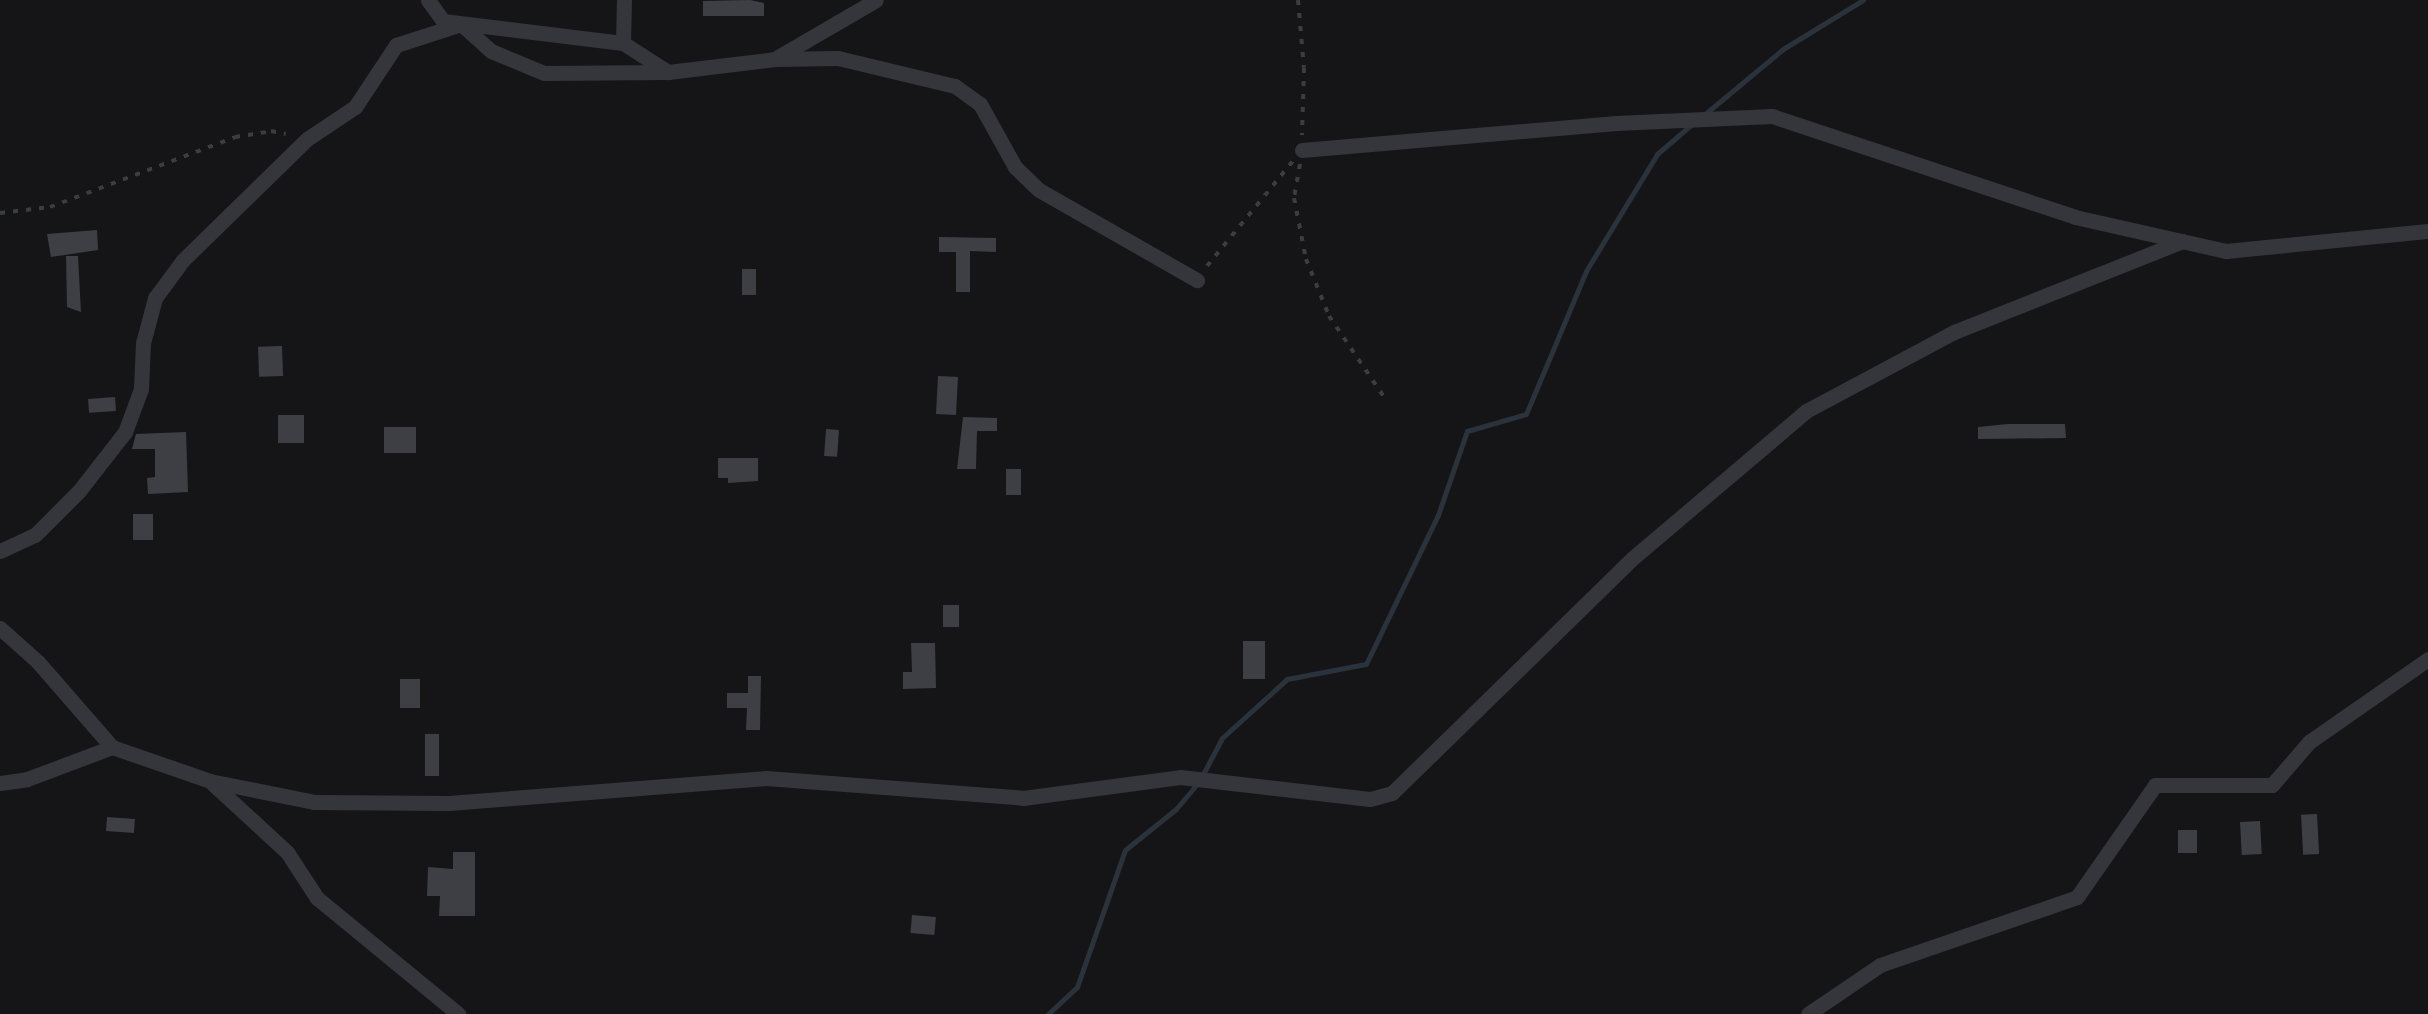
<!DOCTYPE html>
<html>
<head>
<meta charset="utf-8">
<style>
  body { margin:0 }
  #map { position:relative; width:2428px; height:1014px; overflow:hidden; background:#151517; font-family:"PT Sans Narrow",sans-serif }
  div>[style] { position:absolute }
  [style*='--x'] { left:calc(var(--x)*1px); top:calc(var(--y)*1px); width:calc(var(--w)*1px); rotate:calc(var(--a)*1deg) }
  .stream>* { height:5px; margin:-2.5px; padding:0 2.5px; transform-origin:2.5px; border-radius:2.5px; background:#2a323c }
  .building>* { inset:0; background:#3e3f45; transform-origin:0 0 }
  .path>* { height:4px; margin-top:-2px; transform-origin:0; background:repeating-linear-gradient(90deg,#3b3d43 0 5px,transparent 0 13px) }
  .street>* { height:15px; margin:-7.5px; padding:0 7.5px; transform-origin:7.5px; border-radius:7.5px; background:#35363c }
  span { translate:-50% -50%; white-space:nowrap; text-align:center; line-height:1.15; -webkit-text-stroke:9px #101012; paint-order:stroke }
</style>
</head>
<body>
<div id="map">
  <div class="stream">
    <i style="--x:1705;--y:114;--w:102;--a:-39.8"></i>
    <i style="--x:1783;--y:49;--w:94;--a:-31.5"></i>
    <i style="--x:1202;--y:776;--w:43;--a:-62.2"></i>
    <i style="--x:1222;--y:738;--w:88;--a:-42.2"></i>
    <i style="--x:1287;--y:679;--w:80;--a:-10.8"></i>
    <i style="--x:1366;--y:664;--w:165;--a:-64.2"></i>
    <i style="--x:1438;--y:515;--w:89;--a:-71"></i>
    <i style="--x:1467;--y:431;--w:61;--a:-16.1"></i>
    <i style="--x:1526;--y:414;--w:155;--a:-67.2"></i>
    <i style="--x:1586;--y:271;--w:137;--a:-58.7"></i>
    <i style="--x:1657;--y:154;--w:46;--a:-40.6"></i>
    <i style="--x:1048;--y:1014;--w:40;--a:-43"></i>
    <i style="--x:1077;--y:987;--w:145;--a:-70.7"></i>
    <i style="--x:1125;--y:850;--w:65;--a:-38.8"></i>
    <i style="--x:1176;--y:809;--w:31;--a:-50"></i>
  </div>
  <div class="building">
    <i style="clip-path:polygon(750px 0,764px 3px,764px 16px,703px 16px,703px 1px)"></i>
    <i style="clip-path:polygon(97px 230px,98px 250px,51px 257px,47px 234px)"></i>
    <i style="clip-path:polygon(939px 237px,996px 238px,996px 252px,970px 251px,970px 292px,956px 292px,956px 252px,939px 252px)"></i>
    <i style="clip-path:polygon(66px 256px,78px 256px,81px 312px,67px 307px)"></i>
    <i style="left:742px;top:269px;width:14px;height:26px"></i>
    <i style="left:282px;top:346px;width:30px;height:24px;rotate:88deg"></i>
    <i style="left:938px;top:376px;width:20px;height:38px;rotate:3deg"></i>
    <i style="left:115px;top:397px;width:14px;height:27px;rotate:86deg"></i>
    <i style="left:278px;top:415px;width:26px;height:28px"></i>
    <i style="clip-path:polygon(963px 417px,997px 418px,997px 431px,977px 431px,976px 469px,957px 469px)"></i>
    <i style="clip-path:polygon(2008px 424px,2065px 424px,2066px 438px,1978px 439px,1978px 427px)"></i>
    <i style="left:416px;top:427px;width:26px;height:32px;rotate:90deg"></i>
    <i style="left:826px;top:429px;width:13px;height:27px;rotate:4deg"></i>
    <i style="clip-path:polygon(186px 432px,188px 492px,148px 494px,147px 478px,155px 477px,155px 449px,132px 449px,136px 434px)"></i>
    <i style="clip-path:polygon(718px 458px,758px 458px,758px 481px,728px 483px,728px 478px,718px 478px)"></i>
    <i style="left:1006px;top:469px;width:15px;height:26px"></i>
    <i style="left:153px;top:514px;width:26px;height:20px;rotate:90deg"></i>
    <i style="left:943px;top:605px;width:16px;height:22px"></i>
    <i style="left:1243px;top:641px;width:22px;height:38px"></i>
    <i style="clip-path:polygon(911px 643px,935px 643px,936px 688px,903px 689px,903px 672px,912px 672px)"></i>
    <i style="clip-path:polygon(748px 676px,761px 676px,760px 730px,746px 730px,747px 708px,727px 708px,727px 693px,748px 693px)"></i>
    <i style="left:400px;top:679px;width:20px;height:29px"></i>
    <i style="left:425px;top:734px;width:14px;height:42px"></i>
    <i style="left:2317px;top:814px;width:40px;height:16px;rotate:87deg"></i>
    <i style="left:107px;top:817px;width:28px;height:14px;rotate:4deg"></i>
    <i style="left:2260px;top:821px;width:33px;height:20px;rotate:87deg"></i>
    <i style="left:2178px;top:830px;width:19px;height:23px"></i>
    <i style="clip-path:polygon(453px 852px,475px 852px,475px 916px,439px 916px,440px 896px,427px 896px,428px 867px,453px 869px)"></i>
    <i style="left:912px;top:915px;width:24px;height:18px;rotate:5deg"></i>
  </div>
  <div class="path">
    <i style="--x:1298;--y:0;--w:68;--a:85"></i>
    <i style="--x:1304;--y:68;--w:67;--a:91.7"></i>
    <i style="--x:1300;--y:164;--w:35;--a:100"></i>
    <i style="--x:1294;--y:198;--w:62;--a:78.9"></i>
    <i style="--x:1306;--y:259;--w:61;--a:68"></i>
    <i style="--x:1329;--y:316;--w:102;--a:55.8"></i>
    <i style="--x:0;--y:213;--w:50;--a:-6.8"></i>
    <i style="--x:50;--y:207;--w:198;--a:-20.7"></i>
    <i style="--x:235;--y:137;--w:36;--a:-9"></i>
    <i style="--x:271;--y:131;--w:15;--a:11"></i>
    <i style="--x:1207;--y:266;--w:136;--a:-50.7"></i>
  </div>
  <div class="street">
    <i style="--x:428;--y:0;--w:26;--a:54"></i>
    <i style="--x:443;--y:21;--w:181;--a:7"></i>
    <i style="--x:623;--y:43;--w:54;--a:32.8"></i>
    <i style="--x:668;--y:72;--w:108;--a:-6.9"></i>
    <i style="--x:775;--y:59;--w:63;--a:-0.9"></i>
    <i style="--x:838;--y:58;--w:120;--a:13.5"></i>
    <i style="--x:955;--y:86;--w:31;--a:36"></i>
    <i style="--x:980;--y:104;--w:72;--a:60.9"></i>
    <i style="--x:1015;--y:167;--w:33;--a:44"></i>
    <i style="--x:1039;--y:190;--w:182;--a:29.7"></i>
    <i style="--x:461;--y:24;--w:40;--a:42"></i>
    <i style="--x:491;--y:51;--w:57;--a:22.5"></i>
    <i style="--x:544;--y:73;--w:123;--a:-0.5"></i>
    <i style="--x:623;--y:43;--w:43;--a:-88.7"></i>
    <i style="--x:778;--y:57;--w:113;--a:-30.2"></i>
    <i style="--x:1302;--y:150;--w:315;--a:-4.9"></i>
    <i style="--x:1616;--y:123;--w:156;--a:-2.6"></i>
    <i style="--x:1772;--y:116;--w:319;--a:18.4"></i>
    <i style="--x:2075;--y:217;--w:155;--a:12.7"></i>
    <i style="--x:2226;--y:251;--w:203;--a:-5.7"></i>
    <i style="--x:0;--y:551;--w:38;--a:-25"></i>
    <i style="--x:35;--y:535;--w:62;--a:-45"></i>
    <i style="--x:79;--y:491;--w:75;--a:-52.1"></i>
    <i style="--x:125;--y:432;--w:46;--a:-69.6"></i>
    <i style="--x:141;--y:389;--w:46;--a:-87.5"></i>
    <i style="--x:143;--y:343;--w:47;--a:-75.1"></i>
    <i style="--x:155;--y:298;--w:47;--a:-53.6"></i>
    <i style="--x:183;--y:260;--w:173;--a:-44.3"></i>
    <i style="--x:307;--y:139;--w:58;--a:-33.7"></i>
    <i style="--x:355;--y:107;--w:74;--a:-56.5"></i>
    <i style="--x:396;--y:45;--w:65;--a:-17.9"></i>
    <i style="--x:0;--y:628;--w:51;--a:41.8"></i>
    <i style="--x:38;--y:662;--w:113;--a:49"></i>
    <i style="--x:112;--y:747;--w:104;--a:19.1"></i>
    <i style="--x:210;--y:781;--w:106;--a:11.4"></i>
    <i style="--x:314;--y:802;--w:135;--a:0.4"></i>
    <i style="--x:449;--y:803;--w:318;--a:-4.5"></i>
    <i style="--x:766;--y:778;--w:258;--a:4.4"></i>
    <i style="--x:1023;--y:798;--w:158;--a:-7.6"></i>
    <i style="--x:1180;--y:777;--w:191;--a:6.6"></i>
    <i style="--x:1370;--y:799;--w:23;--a:-15"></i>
    <i style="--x:1392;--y:793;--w:338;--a:-44.3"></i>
    <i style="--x:1634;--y:557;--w:226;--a:-40.3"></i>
    <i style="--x:1806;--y:411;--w:168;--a:-28.1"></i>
    <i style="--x:1954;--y:332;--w:246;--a:-21.7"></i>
    <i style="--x:0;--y:783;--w:27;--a:-8"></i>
    <i style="--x:27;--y:779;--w:91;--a:-20.6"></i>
    <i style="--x:213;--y:784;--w:100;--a:42.6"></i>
    <i style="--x:287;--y:852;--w:55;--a:56.9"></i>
    <i style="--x:317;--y:898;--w:183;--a:39.4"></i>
    <i style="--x:1808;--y:1014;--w:87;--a:-34.2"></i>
    <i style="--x:1880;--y:965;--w:208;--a:-19"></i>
    <i style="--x:2077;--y:897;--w:136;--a:-55.1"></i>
    <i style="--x:2155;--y:785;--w:117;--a:0"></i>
    <i style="--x:2272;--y:785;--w:57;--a:-49.3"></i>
    <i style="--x:2309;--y:742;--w:145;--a:-34.9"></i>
  </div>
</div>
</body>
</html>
